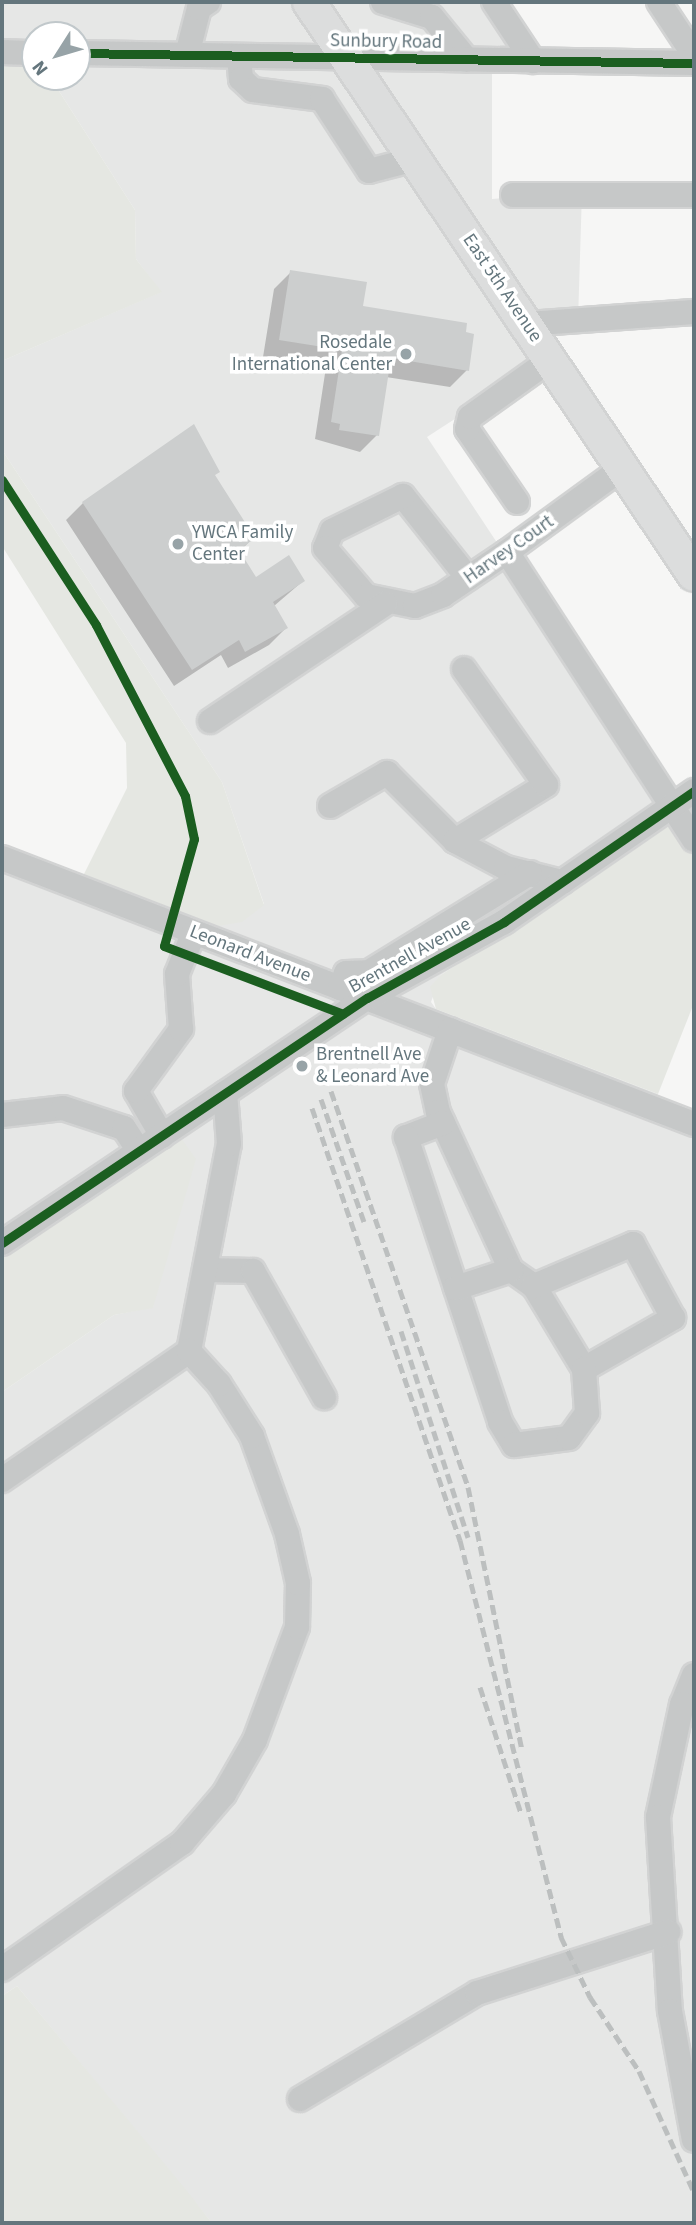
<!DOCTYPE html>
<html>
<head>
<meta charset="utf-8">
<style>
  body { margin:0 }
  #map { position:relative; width:696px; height:2225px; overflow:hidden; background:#f6f6f5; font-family:"Source Sans 3",sans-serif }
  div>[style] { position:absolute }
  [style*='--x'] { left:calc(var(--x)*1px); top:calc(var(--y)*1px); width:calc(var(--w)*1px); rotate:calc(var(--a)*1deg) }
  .built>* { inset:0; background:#e6e7e6 }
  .green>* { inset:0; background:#e5e7e2 }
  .shadow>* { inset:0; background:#0003 }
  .building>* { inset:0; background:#cccece }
  .roads { filter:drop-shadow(2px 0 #d2d3d3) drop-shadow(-2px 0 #d2d3d3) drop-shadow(0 2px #d2d3d3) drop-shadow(0 -2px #d2d3d3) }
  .minor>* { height:24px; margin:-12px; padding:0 12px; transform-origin:12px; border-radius:12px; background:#c6c8c8 }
  .major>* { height:32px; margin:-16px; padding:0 16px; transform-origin:16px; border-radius:16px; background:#dcdddd }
  .rail>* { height:5px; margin-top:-2.5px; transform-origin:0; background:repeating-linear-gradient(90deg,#bcbfbf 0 10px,transparent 0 15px) }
  .cycleway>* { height:9px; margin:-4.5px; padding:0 4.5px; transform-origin:4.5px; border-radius:4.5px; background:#1b5e20 }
  .dots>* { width:19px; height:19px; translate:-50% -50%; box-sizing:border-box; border:4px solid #fff; border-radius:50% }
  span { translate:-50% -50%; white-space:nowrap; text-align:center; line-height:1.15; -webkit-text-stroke:7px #fff; paint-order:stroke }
  .street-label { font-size:19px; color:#64767d }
  .poi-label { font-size:19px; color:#64767d }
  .right { translate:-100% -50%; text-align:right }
  .left { translate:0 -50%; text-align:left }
  .frame { position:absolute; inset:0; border:4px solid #64767d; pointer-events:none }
  .north { position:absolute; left:21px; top:21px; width:70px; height:70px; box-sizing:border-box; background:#fff; border:2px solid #c1c8cb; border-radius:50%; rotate:233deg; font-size:19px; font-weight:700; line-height:28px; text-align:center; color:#64767d }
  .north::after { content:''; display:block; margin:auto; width:24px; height:32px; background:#97a3a7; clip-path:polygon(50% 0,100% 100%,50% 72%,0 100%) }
</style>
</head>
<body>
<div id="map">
  <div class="built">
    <i style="clip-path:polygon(2px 2px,493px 2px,532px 62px,492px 63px,492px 199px,582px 192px,578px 321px,525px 330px,546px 360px,427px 437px,679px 817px,441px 975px,431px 1002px,436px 1009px,658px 1094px,653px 1108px,694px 1124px,694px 2223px,212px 2223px,17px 1986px,2px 1996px,2px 1392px,114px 1315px,153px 1307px,181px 1138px,2px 1258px,2px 848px,212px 927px,264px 904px,222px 782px,2px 450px,2px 361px,161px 292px,136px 259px,135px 210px,50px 77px,77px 77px,77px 35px,35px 35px,35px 66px,2px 66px)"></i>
  </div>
  <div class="green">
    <i style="clip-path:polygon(2px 66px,35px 66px,35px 77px,50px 77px,135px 210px,136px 259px,162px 292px,2px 361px)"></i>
    <i style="clip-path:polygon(2px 450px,222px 782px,264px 905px,242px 922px,212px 927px,82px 878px,127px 788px,126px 743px,2px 546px)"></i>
    <i style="clip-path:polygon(671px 822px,694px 854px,694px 1003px,658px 1094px,436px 1009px,430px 987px,441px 975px)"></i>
    <i style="clip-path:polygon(181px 1138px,196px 1159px,153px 1308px,114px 1315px,2px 1392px,2px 1258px)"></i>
    <i style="clip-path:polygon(17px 1986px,187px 2191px,212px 2223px,2px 2223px,2px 1996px)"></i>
  </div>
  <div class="shadow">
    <i style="clip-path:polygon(291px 272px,361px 308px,467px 370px,450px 387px,386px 377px,377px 435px,360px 452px,315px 439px,326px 367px,263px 357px,274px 289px)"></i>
    <i style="clip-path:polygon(213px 476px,253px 538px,238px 553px,256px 579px,303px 581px,274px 606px,286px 628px,269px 645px,228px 668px,221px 655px,174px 686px,66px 520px,83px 503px)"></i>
  </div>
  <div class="building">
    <i style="clip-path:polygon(290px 270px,367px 282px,363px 306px,467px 323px,466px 332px,474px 334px,469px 371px,391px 358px,379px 436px,339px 430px,340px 424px,331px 422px,342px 350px,279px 340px)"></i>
    <i style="clip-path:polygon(194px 424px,220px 472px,215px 475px,255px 538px,239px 550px,256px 577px,289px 555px,305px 581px,273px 602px,288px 628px,245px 652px,239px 640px,192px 670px,82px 502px)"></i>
  </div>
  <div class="roads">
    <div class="minor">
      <i style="--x:383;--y:2;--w:51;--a:17"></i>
      <i style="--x:432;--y:17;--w:55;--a:50.9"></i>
      <i style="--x:494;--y:2;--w:71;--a:56.5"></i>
      <i style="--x:659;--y:2;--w:64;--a:56.6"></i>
      <i style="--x:2;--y:52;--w:33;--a:2"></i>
      <i style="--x:77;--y:53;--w:617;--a:0.93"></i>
      <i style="--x:187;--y:55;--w:49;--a:-75.7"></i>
      <i style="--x:199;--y:8;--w:11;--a:-34"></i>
      <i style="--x:239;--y:56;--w:23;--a:85"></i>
      <i style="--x:241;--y:79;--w:16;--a:43"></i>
      <i style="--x:253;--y:90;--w:70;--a:7.4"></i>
      <i style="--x:322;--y:99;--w:86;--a:56.9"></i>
      <i style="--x:369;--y:171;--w:48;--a:-14.6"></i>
      <i style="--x:513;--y:195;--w:181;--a:0"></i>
      <i style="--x:526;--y:324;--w:168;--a:-4.1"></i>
      <i style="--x:517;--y:502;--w:88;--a:-124.4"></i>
      <i style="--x:467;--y:429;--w:12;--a:-76"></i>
      <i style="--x:470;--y:417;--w:98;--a:-35.5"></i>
      <i style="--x:507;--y:552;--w:343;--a:57"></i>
      <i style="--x:468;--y:578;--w:105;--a:-128.4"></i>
      <i style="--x:403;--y:496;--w:79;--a:153.8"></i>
      <i style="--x:332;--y:531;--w:18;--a:112"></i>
      <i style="--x:325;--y:548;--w:63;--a:49.5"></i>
      <i style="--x:366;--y:596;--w:50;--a:11.5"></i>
      <i style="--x:415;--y:606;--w:30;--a:-21"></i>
      <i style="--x:443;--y:595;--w:77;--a:-33.9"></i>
      <i style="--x:507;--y:552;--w:142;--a:-36.1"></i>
      <i style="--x:210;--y:721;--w:211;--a:-33.8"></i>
      <i style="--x:330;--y:806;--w:66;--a:-30.1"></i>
      <i style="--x:387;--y:773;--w:96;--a:45"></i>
      <i style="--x:455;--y:841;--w:58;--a:27.9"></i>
      <i style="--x:506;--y:868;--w:58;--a:14"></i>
      <i style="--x:455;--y:841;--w:107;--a:-31.6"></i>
      <i style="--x:546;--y:785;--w:142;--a:-125.3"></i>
      <i style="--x:2;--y:858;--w:741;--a:21.03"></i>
      <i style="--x:340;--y:988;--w:16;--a:-68"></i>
      <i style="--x:346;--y:973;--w:23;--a:-2"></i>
      <i style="--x:369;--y:972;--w:189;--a:-31.6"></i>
      <i style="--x:450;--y:1030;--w:57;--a:108.4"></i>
      <i style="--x:432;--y:1084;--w:29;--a:78"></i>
      <i style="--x:438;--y:1112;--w:174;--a:65.2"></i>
      <i style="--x:511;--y:1270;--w:28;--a:35"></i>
      <i style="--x:534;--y:1286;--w:97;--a:58.9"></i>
      <i style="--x:584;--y:1369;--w:103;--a:-29.8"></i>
      <i style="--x:673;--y:1318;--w:84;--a:-118.4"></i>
      <i style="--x:633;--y:1244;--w:108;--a:157"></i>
      <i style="--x:2;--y:1115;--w:61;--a:-6.5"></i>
      <i style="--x:63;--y:1108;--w:64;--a:18.2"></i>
      <i style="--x:124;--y:1128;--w:27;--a:57"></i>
      <i style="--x:443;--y:1123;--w:40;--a:159"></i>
      <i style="--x:406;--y:1137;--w:300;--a:71.7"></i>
      <i style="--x:500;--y:1422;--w:27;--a:59"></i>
      <i style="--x:514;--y:1445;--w:55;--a:-7.3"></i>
      <i style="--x:569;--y:1438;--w:31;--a:-54"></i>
      <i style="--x:587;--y:1413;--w:44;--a:-93.9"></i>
      <i style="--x:162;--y:1136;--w:52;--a:-120"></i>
      <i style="--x:136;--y:1091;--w:77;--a:-54"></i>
      <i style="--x:181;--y:1029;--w:55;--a:-94.2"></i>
      <i style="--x:177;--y:974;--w:45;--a:-68"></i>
      <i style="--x:2;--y:1243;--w:440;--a:-33.9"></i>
      <i style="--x:367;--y:998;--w:157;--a:-29"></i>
      <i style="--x:504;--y:922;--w:231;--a:-34.6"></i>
      <i style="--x:205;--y:1270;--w:48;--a:1.2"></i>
      <i style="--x:253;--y:1271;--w:145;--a:60.6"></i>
      <i style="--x:456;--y:1288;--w:58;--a:-18.1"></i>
      <i style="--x:2;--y:1480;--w:227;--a:-34.6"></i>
      <i style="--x:189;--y:1351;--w:211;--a:-79.1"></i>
      <i style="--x:229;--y:1144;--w:51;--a:-94.5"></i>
      <i style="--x:694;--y:1675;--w:31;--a:112"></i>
      <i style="--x:682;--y:1704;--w:116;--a:102"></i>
      <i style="--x:658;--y:1817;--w:194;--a:86.5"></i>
      <i style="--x:670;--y:2011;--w:131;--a:79.5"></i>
      <i style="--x:2;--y:1969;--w:220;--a:-35"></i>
      <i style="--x:182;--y:1843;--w:65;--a:-49.4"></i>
      <i style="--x:224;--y:1794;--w:62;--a:-60.1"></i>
      <i style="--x:255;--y:1740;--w:121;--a:-69.6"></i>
      <i style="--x:297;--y:1627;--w:44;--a:-88.7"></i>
      <i style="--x:298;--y:1583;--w:50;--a:-102.7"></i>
      <i style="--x:287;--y:1534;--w:104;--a:-109.7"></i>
      <i style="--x:252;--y:1436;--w:62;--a:-122.4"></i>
      <i style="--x:219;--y:1384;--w:45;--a:-132.3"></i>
      <i style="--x:300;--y:2099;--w:206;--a:-30.9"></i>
      <i style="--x:477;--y:1993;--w:201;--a:-17.7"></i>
    </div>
    <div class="major">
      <i style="--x:309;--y:2;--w:690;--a:56.1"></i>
    </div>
  </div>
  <div class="rail">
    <i style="--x:331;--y:1091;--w:419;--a:70.9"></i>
    <i style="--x:468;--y:1487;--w:268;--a:78.4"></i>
    <i style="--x:321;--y:1099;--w:130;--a:70.7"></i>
    <i style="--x:312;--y:1108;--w:457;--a:71.1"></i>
    <i style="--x:460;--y:1540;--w:410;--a:75.7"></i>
    <i style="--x:561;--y:1937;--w:67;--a:64.2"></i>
    <i style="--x:590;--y:1997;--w:89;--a:56.5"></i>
    <i style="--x:639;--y:2071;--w:133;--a:65.6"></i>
    <i style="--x:401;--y:1331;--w:217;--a:72"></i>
    <i style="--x:480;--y:1687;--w:133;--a:72"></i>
  </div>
  <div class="cycleway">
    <i style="--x:77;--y:53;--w:617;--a:0.93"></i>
    <i style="--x:2;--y:480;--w:173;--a:57"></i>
    <i style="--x:96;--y:625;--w:193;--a:62.5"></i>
    <i style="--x:185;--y:796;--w:44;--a:78.2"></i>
    <i style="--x:194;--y:839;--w:111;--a:105.7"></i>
    <i style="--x:164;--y:946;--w:191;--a:20.8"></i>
    <i style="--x:2;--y:1243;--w:440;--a:-33.9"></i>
    <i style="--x:367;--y:998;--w:157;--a:-29"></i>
    <i style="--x:504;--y:922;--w:231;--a:-34.6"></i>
  </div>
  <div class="dots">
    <i style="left:406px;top:354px;background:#97a3a7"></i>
    <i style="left:178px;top:544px;background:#97a3a7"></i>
    <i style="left:302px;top:1066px;background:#97a3a7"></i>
  </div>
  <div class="street-label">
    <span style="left:386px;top:42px;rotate:1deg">Sunbury Road</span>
    <span style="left:502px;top:288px;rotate:56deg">East 5th Avenue</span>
    <span style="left:509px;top:550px;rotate:-35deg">Harvey Court</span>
    <span style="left:250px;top:954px;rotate:21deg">Leonard Avenue</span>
    <span style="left:410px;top:956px;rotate:-29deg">Brentnell Avenue</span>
  </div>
  <div class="poi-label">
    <span class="right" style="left:392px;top:354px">Rosedale<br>International Center</span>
    <span class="left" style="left:192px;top:544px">YWCA Family<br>Center</span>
    <span class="left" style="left:316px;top:1066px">Brentnell Ave<br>&amp; Leonard Ave</span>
  </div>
  <div class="frame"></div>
  <div class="north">N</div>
</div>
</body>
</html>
